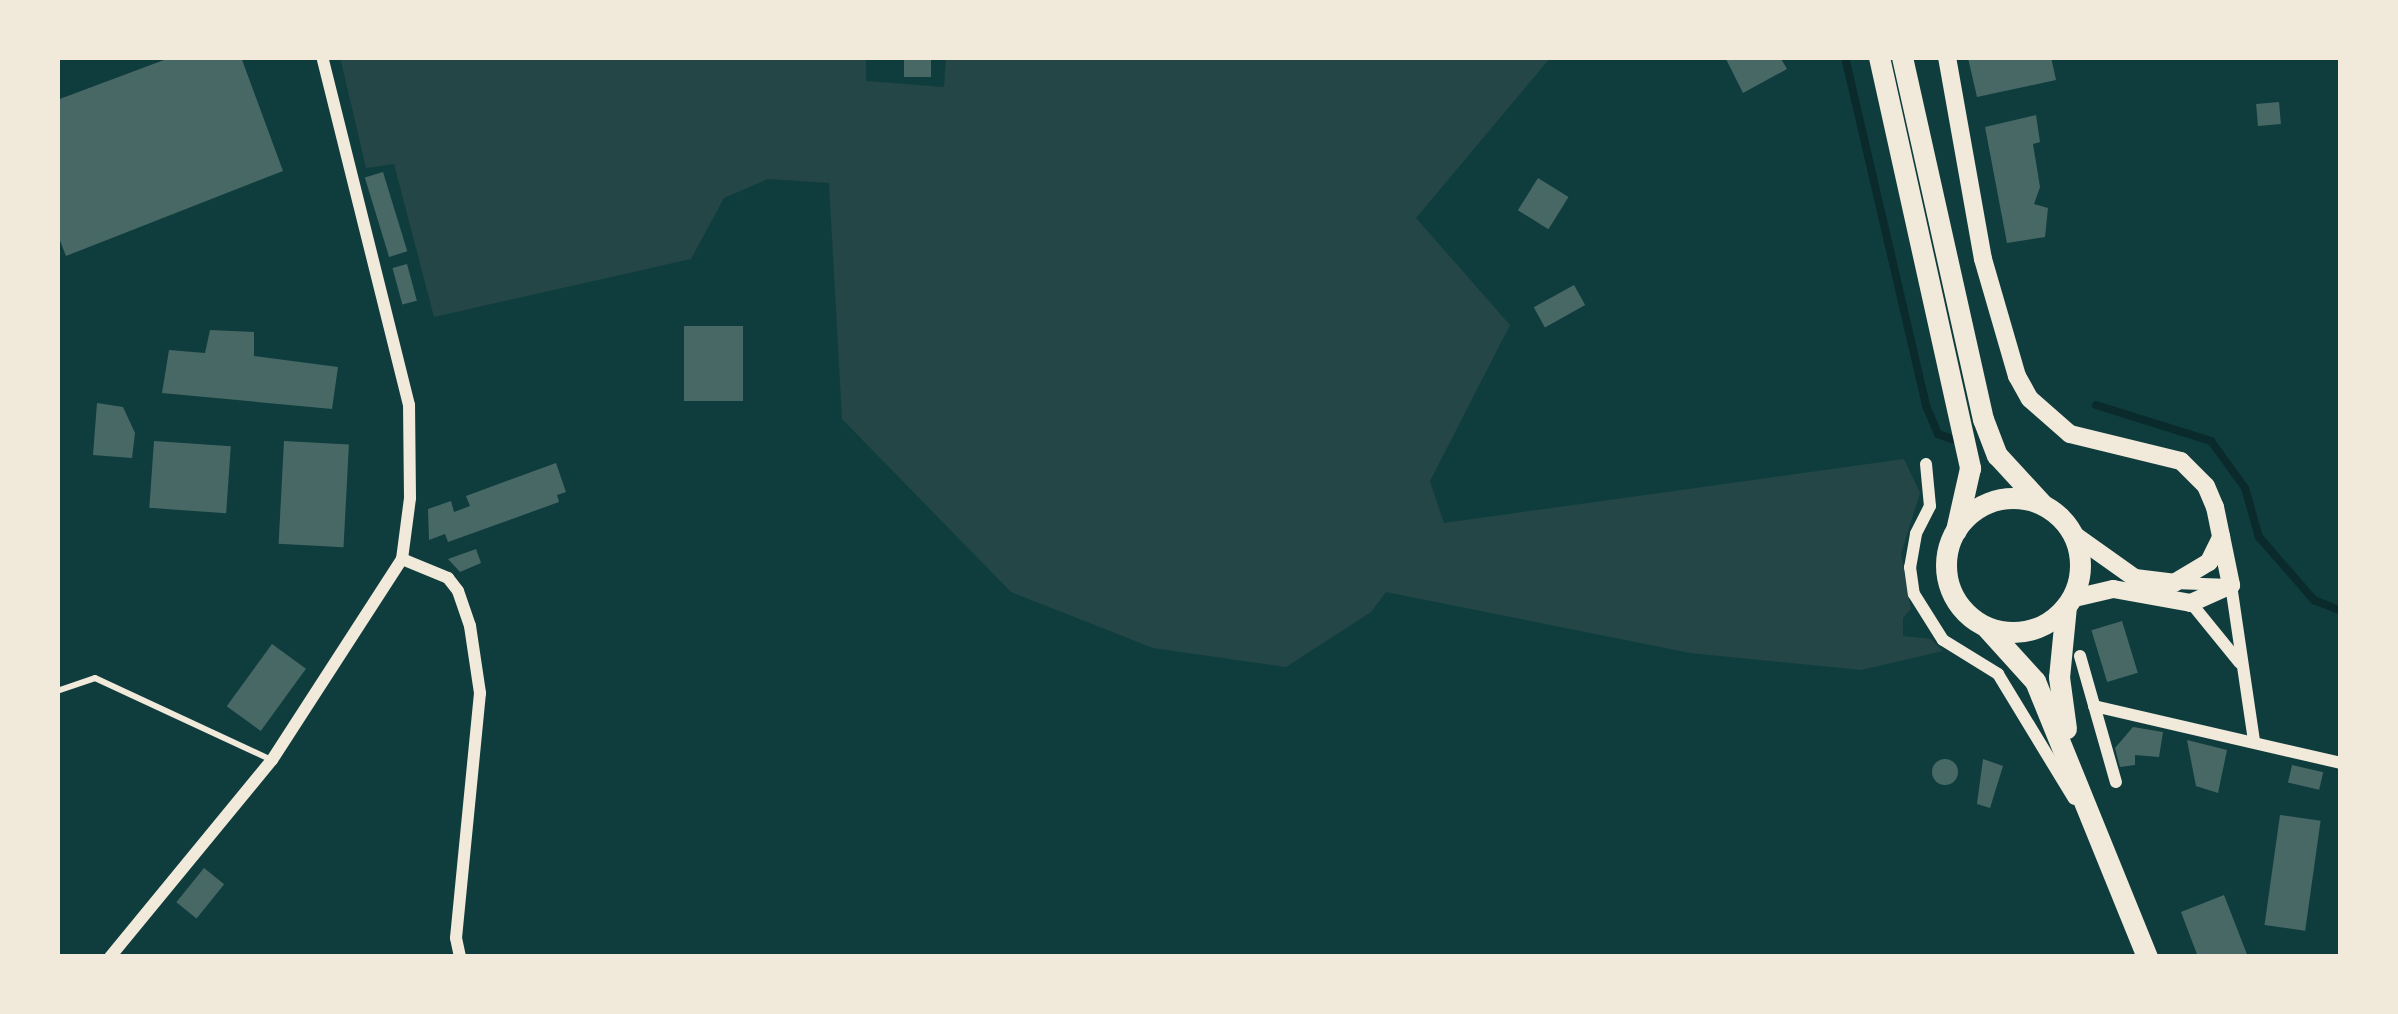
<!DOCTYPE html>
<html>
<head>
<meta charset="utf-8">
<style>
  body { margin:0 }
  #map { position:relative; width:2398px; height:1014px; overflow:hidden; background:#0f3d3e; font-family:Quicksand,sans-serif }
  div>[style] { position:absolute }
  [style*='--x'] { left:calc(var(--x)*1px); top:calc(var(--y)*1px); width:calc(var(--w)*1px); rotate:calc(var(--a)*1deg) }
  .green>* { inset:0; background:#244646 }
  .stream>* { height:8px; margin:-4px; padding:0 4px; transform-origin:4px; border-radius:4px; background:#0a2a2b }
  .building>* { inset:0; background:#486865; transform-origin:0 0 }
  .round { border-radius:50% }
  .service>* { height:6px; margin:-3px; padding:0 3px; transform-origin:3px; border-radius:3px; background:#f1e9da }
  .minor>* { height:12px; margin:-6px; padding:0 6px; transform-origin:6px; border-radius:6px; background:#f1e9da }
  .secondary>* { height:18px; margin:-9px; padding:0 9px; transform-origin:9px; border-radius:9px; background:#f1e9da }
  .primary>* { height:21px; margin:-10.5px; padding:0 10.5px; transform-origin:10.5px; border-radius:10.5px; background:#f1e9da }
  .primary>.ring { margin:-10.5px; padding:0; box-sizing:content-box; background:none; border:21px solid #f1e9da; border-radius:50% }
  span { translate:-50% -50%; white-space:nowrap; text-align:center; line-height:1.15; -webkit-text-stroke:12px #f1e9da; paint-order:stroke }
  .frame { position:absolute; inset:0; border:60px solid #f1e9da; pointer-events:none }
</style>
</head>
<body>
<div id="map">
  <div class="green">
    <i style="clip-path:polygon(340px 57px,834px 57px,866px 59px,866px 81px,944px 87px,946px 57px,1551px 57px,1416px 218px,1510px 325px,1430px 481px,1444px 523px,1904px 459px,1920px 493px,1901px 554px,1911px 609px,1903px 618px,1903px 636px,1931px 639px,1943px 651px,1861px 670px,1690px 653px,1386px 592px,1371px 612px,1286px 667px,1153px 648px,1011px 592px,842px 419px,829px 183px,768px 179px,724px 198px,691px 259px,434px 317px,394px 164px,366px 168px)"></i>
  </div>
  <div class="stream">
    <i style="--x:1845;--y:57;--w:360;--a:76.9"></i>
    <i style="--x:1927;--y:408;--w:28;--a:67"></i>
    <i style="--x:1938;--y:434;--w:15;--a:20"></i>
    <i style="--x:2096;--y:405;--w:121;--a:17.4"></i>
    <i style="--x:2211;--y:441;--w:58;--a:54.1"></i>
    <i style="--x:2245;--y:488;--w:51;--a:74.1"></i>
    <i style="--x:2259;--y:537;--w:84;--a:48.9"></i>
    <i style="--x:2314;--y:600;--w:29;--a:22"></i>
  </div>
  <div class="building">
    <i style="clip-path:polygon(172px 57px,241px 57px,283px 171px,66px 256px,57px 233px,57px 100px)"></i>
    <i style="left:904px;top:57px;width:27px;height:20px"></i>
    <i style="clip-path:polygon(1725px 57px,1780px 57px,1787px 69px,1743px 93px)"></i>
    <i style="clip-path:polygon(1973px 57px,2051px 57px,2056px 80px,1977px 97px,1968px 58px)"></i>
    <i style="left:2279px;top:102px;width:22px;height:23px;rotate:85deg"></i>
    <i style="clip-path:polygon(2036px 115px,2040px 142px,2033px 144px,2040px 187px,2034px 204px,2048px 208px,2045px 237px,2007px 243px,1985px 127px)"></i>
    <i style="left:383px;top:172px;width:83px;height:19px;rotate:73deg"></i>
    <i style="left:1538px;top:178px;width:36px;height:38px;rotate:32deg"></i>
    <i style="left:407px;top:264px;width:38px;height:15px;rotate:75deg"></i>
    <i style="left:1574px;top:285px;width:23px;height:46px;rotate:61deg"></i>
    <i style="left:684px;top:326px;width:59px;height:75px"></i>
    <i style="clip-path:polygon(210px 330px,254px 332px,254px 356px,338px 367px,332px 409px,162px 393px,169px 350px,205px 353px)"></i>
    <i style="clip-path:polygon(97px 403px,123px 407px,135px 433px,132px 458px,93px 455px)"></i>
    <i style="left:154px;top:441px;width:77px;height:67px;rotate:4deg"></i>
    <i style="left:284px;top:441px;width:65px;height:103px;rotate:3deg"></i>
    <i style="clip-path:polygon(556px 463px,566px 492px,557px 495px,559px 502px,448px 542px,445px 534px,429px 540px,428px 509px,451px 501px,454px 512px,470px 506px,466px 496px)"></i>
    <i style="clip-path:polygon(476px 549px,481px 563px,460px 572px,448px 559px)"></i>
    <i style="left:2122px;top:621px;width:54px;height:32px;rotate:73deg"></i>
    <i style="left:272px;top:644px;width:42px;height:77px;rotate:36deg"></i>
    <i style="clip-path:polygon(2133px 727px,2163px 732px,2159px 757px,2135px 755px,2135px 765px,2120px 767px,2115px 748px)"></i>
    <i style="clip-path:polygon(2187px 740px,2227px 750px,2218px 793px,2196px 786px)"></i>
    <i style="clip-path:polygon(1983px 759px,2003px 766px,1990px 808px,1977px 804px)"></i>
    <i class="round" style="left:1932px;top:759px;width:26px;height:26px"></i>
    <i style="left:2292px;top:765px;width:32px;height:18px;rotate:13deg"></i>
    <i style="left:2280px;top:815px;width:41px;height:111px;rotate:8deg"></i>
    <i style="left:204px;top:868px;width:26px;height:44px;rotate:39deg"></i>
    <i style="clip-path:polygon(2224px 895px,2248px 957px,2198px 957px,2181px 912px)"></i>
  </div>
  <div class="service">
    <i style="--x:57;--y:691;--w:40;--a:-18.9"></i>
    <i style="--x:95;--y:678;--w:195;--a:24.9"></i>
  </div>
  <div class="minor">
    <i style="--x:1926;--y:464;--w:42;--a:84.6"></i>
    <i style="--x:1930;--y:506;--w:31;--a:117"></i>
    <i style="--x:1916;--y:534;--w:34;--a:100"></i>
    <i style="--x:1910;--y:567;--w:27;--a:82"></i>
    <i style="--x:1914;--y:594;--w:54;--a:57.8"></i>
    <i style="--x:1943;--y:640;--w:65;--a:31.7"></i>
    <i style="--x:1998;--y:674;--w:146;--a:58.7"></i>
    <i style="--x:402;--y:559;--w:50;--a:22.4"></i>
    <i style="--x:448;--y:578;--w:16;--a:52"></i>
    <i style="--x:458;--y:591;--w:37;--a:71"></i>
    <i style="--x:470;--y:626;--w:68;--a:81.5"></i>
    <i style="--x:480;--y:693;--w:246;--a:95.6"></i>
    <i style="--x:456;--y:938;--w:19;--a:78"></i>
    <i style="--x:2174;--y:583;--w:57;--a:2"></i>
    <i style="--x:2231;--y:585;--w:157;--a:81.6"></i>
    <i style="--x:2191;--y:603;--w:77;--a:50.8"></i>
    <i style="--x:2080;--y:656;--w:131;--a:74.1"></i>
    <i style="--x:2094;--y:706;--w:253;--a:13"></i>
    <i style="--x:110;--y:957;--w:255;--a:-50.6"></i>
    <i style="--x:272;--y:760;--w:239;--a:-57.1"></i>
    <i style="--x:402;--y:559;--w:62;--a:-82.5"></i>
    <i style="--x:410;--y:498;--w:93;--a:-90.6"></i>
    <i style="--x:409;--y:405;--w:359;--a:-104"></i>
  </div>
  <div class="secondary">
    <i style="--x:1947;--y:57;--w:205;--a:79.9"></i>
    <i style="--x:1983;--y:259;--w:122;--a:73.8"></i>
    <i style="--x:2017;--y:376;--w:26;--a:61"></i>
    <i style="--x:2030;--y:399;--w:53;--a:41.2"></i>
    <i style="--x:2070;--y:434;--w:114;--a:13.7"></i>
    <i style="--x:2181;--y:461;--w:35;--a:45"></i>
    <i style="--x:2206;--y:486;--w:23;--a:67"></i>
    <i style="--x:2215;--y:507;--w:80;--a:78.4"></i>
    <i style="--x:2231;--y:585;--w:44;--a:155.8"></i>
    <i style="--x:2191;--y:603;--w:79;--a:-169.8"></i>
    <i style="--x:2113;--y:589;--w:44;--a:166.9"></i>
    <i style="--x:2073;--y:534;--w:76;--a:35.4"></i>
    <i style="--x:2135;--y:578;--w:39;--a:7"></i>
    <i style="--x:2174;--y:583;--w:41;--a:-31"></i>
    <i style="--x:2209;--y:562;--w:28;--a:-64"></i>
  </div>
  <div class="primary">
    <i style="--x:1879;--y:57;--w:421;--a:77.5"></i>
    <i style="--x:1970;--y:468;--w:64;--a:102.7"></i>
    <i style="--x:1902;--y:57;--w:371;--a:77.4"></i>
    <i style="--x:1983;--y:419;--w:39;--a:69"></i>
    <i style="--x:1997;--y:455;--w:67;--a:47.4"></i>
    <i class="ring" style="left:1946px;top:498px;width:113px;height:113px"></i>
    <i style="--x:2066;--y:606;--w:71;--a:95.6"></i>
    <i style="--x:2059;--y:677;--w:52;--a:82.3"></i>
    <i style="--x:1986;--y:627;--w:73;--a:47.8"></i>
    <i style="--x:2035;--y:681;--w:298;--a:67.9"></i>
  </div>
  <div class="frame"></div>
</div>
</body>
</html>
